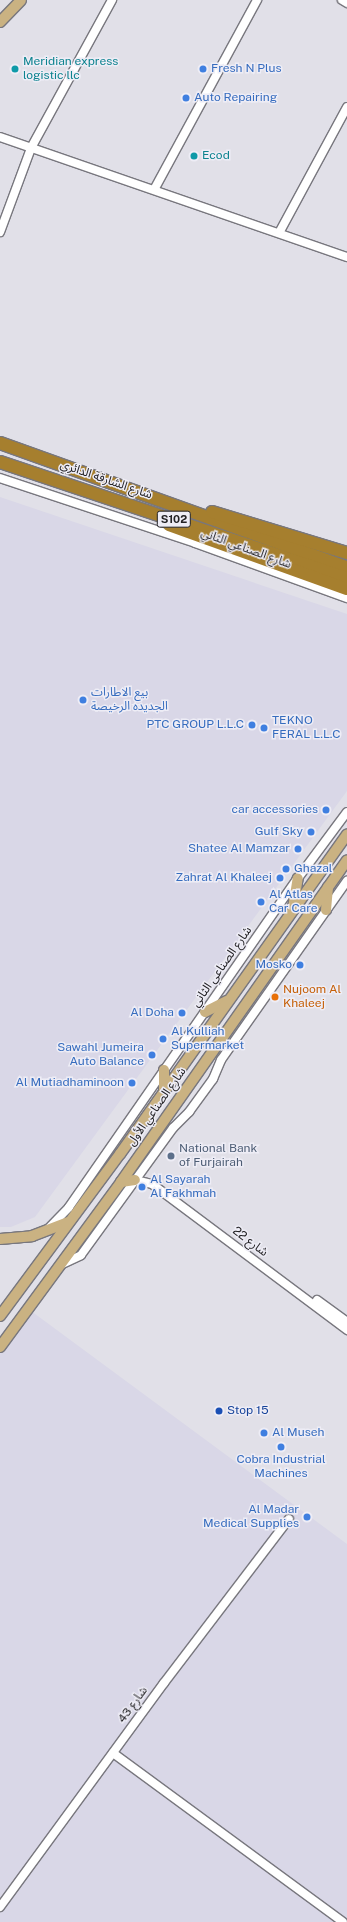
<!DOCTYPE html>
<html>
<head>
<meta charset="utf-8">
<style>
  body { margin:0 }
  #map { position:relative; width:347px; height:1922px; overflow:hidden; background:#e1e0e8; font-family:"Public Sans","Noto Sans Arabic",sans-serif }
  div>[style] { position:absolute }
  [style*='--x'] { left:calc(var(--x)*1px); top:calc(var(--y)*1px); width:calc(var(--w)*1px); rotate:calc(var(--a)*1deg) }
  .built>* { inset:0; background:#d9d7e7 }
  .roads { filter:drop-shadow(1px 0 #78777e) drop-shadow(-1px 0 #78777e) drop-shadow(0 1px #78777e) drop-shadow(0 -1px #78777e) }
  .minor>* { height:8px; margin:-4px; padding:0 4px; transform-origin:4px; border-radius:4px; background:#fff }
  .major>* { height:10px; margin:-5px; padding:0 5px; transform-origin:5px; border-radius:5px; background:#cab282 }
  .highway>* { height:12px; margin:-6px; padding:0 6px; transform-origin:6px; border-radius:6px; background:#a67f2e }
  .dots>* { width:11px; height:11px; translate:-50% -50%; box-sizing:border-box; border:2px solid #eeedf6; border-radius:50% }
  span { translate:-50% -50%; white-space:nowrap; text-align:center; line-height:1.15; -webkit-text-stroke:3px #eeedf6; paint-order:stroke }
  .shield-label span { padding:1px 3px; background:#eeedf6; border:1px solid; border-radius:3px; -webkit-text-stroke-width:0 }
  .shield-label { font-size:11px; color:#242326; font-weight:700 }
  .culture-label { font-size:12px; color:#0d838f }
  .left { translate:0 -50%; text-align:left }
  .shop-label { font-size:12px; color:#366cbe }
  .right { translate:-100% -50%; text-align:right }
  .street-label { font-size:12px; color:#242326 }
  .food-label { font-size:12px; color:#c56008 }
  .service-label { font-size:12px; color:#4e5e75 }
  .transit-label { font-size:12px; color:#164399 }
</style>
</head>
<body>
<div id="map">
  <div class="built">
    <i style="clip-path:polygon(0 497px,347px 614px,347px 791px,35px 1217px,11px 1227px,0 1227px)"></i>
    <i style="clip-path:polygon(27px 1308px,347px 1544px,347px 1922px,0 1922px,0 1346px)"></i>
  </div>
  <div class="roads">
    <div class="minor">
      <i style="--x:342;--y:0;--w:6;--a:31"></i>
      <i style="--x:0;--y:137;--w:367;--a:19.1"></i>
      <i style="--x:155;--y:188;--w:214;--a:-61.5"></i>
      <i style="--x:0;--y:232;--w:90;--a:-69.7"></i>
      <i style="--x:31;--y:148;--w:169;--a:-61.3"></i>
      <i style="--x:279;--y:233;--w:143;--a:-61.6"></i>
      <i style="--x:0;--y:478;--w:206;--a:18.4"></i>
      <i style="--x:195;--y:543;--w:162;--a:19.9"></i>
      <i style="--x:135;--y:1180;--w:17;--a:13"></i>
      <i style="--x:152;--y:1184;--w:244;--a:36.8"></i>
      <i style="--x:48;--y:1229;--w:30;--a:-46"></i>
      <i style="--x:69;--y:1207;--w:401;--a:-55.2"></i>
      <i style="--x:298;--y:878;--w:82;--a:-53.4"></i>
      <i style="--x:60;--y:1265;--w:23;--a:-25"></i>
      <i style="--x:81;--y:1255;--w:157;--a:-54.1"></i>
      <i style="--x:173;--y:1128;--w:23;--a:-45"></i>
      <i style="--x:189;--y:1112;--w:41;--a:-54"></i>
      <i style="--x:213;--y:1079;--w:21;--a:-67"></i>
      <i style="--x:221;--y:1060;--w:219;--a:-54.9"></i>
      <i style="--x:317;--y:1300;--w:37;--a:36"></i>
      <i style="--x:113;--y:1753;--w:285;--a:36.3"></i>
      <i style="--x:0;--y:1907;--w:278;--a:-53.8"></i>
      <i style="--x:164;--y:1683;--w:206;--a:-52.7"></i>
    </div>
    <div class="major">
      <i style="--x:0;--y:22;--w:30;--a:-46"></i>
      <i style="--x:293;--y:908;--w:30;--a:-81"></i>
      <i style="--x:326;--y:910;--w:23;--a:-85"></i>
      <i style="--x:205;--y:1012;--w:25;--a:-27"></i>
      <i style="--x:164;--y:1089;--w:19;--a:-90"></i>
      <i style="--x:121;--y:1182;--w:14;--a:-8"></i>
      <i style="--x:0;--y:1239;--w:32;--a:-5"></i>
      <i style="--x:32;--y:1236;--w:39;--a:-21"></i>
      <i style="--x:0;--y:1316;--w:202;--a:-53.5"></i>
      <i style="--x:120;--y:1154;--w:392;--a:-54.6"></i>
      <i style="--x:0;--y:1347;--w:205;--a:-53.7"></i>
      <i style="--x:121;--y:1182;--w:393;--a:-54.9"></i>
    </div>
    <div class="highway">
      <i style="--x:0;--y:443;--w:368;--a:19.7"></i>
      <i style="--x:0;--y:462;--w:366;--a:18.5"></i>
      <i style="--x:212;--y:512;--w:141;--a:16.9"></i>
      <i style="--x:169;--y:525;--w:189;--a:19.8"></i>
    </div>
  </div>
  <div class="dots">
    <i style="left:15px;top:69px;background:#0f9aa8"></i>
    <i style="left:203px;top:69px;background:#3f7fe0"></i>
    <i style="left:186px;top:98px;background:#3f7fe0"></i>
    <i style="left:194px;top:156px;background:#0f9aa8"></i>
    <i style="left:83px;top:700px;background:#3f7fe0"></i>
    <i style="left:252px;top:725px;background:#3f7fe0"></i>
    <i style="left:264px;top:728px;background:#3f7fe0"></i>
    <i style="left:326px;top:810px;background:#3f7fe0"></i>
    <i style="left:311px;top:832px;background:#3f7fe0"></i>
    <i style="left:298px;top:849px;background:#3f7fe0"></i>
    <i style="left:286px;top:869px;background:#3f7fe0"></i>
    <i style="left:280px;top:878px;background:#3f7fe0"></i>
    <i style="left:261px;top:902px;background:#3f7fe0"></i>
    <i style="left:300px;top:965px;background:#3f7fe0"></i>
    <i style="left:275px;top:997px;background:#e8710a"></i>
    <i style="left:182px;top:1013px;background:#3f7fe0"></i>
    <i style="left:163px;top:1039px;background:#3f7fe0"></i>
    <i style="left:152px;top:1055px;background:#3f7fe0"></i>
    <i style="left:132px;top:1083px;background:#3f7fe0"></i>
    <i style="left:171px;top:1156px;background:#5c6f8a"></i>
    <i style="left:142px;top:1187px;background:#3f7fe0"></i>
    <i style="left:219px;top:1411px;background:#1a4fb4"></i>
    <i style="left:264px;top:1433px;background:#3f7fe0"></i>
    <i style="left:281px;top:1447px;background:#3f7fe0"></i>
    <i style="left:307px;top:1517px;background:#3f7fe0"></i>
  </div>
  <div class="shield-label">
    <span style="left:174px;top:519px">S102</span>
  </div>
  <div class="culture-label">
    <span class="left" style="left:23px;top:69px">Meridian express<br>logistic llc</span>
    <span class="left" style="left:202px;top:156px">Ecod</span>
  </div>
  <div class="shop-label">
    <span class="left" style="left:211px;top:69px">Fresh N Plus</span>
    <span class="left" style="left:194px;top:98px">Auto Repairing</span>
    <span class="left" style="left:91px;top:700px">بيع الاطارات<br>الجديده الرخيصة</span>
    <span class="left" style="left:272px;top:728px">TEKNO<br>FERAL L.L.C</span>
    <span class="right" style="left:244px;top:725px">PTC GROUP L.L.C</span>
    <span class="right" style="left:318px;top:810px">car accessories</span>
    <span class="right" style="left:303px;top:832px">Gulf Sky</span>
    <span class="right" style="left:290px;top:849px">Shatee Al Mamzar</span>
    <span class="left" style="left:294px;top:869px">Ghazal</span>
    <span class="right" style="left:272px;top:878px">Zahrat Al Khaleej</span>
    <span class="left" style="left:269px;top:902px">Al Atlas<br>Car Care</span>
    <span class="right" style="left:292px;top:965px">Mosko</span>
    <span class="right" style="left:174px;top:1013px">Al Doha</span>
    <span class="left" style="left:171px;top:1039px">Al Kulliah<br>Supermarket</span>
    <span class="right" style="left:144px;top:1055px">Sawahl Jumeira<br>Auto Balance</span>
    <span class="right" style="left:124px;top:1083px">Al Mutiadhaminoon</span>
    <span class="left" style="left:150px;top:1187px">Al Sayarah<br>Al Fakhmah</span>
    <span class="left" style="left:272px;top:1433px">Al Museh</span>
    <span style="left:281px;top:1467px">Cobra Industrial<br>Machines</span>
    <span class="right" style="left:299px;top:1517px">Al Madar<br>Medical Supplies</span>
  </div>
  <div class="street-label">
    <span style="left:106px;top:480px;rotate:19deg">شارع الشارقة الدائري</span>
    <span style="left:246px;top:549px;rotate:20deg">شارع الصناعي الثاني</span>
    <span style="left:222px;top:967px;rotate:-55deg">شارع الصناعي الثاني</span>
    <span style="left:157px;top:1107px;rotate:-55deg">شارع الصناعي الأول</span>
    <span style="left:250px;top:1242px;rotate:37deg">شارع 22</span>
    <span style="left:133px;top:1705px;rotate:-54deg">شارع 43</span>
  </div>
  <div class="food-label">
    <span class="left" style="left:283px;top:997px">Nujoom Al<br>Khaleej</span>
  </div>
  <div class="service-label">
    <span class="left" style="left:179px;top:1156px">National Bank<br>of Furjairah</span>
  </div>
  <div class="transit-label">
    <span class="left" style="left:227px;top:1411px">Stop 15</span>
  </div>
</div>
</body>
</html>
